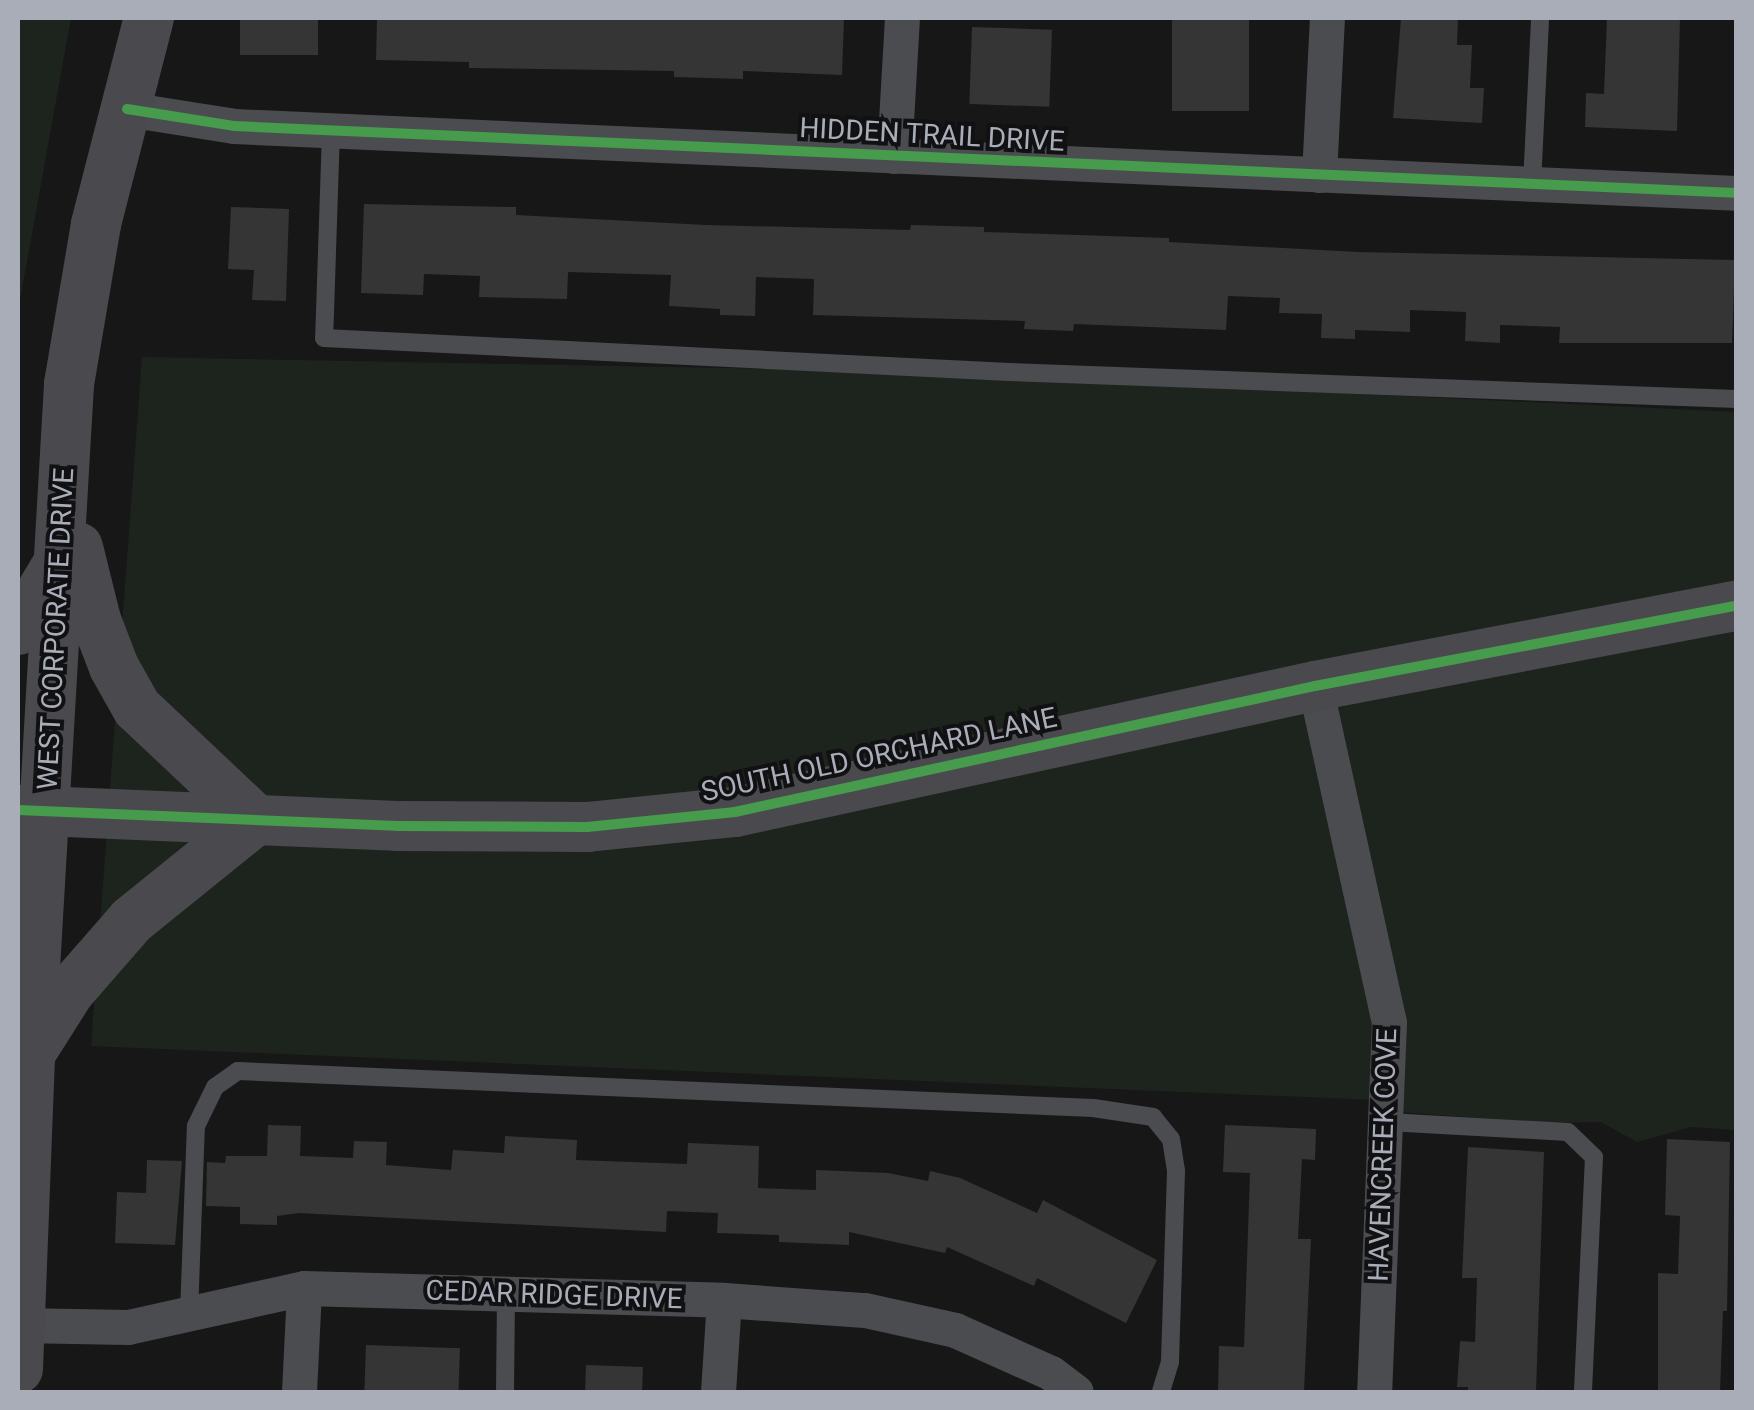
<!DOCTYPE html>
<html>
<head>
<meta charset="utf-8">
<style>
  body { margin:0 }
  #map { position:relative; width:1754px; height:1410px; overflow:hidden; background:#171717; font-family:Roboto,sans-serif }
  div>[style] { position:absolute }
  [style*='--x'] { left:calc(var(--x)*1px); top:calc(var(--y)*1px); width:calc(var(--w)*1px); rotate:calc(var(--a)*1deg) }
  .green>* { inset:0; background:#1d241e }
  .building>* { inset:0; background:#353536; transform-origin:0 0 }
  .lane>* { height:18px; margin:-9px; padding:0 9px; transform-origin:9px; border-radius:9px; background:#4b4c50 }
  .street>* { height:35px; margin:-17.5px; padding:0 17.5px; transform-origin:17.5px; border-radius:17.5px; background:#4b4c50 }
  .secondary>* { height:50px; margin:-25px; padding:0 25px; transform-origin:25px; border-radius:25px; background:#4a4a4e }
  .cycleway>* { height:10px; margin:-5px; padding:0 5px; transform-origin:5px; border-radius:5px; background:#469c4c }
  span { translate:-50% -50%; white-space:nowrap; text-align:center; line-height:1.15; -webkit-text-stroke:8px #111113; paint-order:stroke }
  .street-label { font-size:28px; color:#a8adb8 }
  .frame { position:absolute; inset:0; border:20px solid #a8adb8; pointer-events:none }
</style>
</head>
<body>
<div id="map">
  <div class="green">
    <i style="clip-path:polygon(18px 18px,71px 18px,18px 311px)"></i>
    <i style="clip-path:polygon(142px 357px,878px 371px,1736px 412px,1736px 1130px,1691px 1127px,1637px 1142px,1601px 1122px,1542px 1123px,1400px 1112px,1399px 1101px,91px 1046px)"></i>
  </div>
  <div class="building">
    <i style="left:240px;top:18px;width:78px;height:37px"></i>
    <i style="clip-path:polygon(377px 18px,844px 18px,842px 75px,743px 71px,743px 79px,674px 77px,674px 71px,469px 68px,469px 62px,376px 60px)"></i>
    <i style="left:1172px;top:18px;width:77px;height:93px"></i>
    <i style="clip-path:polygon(1401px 18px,1458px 18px,1457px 45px,1472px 45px,1470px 88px,1484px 88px,1482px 123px,1393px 118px)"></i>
    <i style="clip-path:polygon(1607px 18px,1680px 18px,1677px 131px,1585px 127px,1586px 93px,1604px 94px)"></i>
    <i style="left:972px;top:27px;width:80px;height:77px;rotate:2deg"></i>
    <i style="clip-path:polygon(364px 204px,516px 207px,516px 215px,706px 225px,910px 230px,911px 225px,984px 227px,984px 232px,1169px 238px,1169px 242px,1358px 252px,1735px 260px,1732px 343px,1559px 343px,1560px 327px,1500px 325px,1500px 343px,1465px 341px,1466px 312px,1410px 310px,1410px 332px,1355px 330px,1355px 339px,1321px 338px,1322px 314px,1279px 313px,1280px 298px,1228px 296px,1226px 330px,1074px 324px,1073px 331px,1024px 329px,1025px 321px,813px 315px,814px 279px,756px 277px,755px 316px,720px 315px,720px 309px,669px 306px,671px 275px,568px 272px,567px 299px,479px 297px,480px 276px,424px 274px,423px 295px,361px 293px)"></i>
    <i style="clip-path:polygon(231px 207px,289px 209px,286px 301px,252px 300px,254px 270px,228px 269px)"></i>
    <i style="clip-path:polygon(268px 1125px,301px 1126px,300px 1156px,353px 1158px,354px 1141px,387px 1142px,386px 1165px,451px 1170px,453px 1150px,504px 1153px,505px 1136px,577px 1140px,576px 1160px,687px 1164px,688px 1143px,759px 1146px,758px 1188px,816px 1190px,816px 1170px,888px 1173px,928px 1181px,930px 1171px,960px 1178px,1037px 1213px,1043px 1200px,1157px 1260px,1126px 1323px,1037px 1278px,1034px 1286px,947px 1247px,945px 1253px,849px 1232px,849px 1245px,779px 1242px,779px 1235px,717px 1233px,718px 1213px,667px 1211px,666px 1232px,299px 1213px,277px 1216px,277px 1225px,240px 1224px,240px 1207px,206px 1206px,207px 1162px,225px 1163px,226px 1156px,267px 1156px)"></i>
    <i style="clip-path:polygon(1225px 1125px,1316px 1129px,1315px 1160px,1302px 1159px,1298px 1239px,1311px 1239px,1304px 1392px,1218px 1392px,1219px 1346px,1244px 1347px,1250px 1173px,1223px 1172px)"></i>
    <i style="clip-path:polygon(1667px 1139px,1730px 1142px,1727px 1311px,1723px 1311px,1720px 1392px,1658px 1392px,1658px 1273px,1678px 1274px,1680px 1216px,1665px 1215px)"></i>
    <i style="clip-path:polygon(1468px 1147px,1544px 1152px,1536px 1392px,1468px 1392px,1468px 1387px,1457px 1387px,1460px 1341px,1475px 1342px,1477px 1278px,1462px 1278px)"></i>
    <i style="clip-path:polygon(147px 1160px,182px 1161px,175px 1245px,115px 1243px,117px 1192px,146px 1193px)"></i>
    <i style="left:366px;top:1345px;width:94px;height:47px;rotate:2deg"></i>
    <i style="left:586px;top:1365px;width:57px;height:27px;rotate:2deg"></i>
  </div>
  <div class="lane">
    <i style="--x:331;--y:131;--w:207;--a:91.9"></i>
    <i style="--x:324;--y:338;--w:686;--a:2.84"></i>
    <i style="--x:1009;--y:372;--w:728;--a:2.13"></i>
    <i style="--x:1532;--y:184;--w:166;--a:-87.2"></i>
    <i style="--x:1388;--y:1122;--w:180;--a:3.2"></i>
    <i style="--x:1568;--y:1132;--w:36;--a:44"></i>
    <i style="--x:1594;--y:1157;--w:235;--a:92.7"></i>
    <i style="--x:189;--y:1314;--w:188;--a:-87.9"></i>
    <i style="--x:196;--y:1126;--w:43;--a:-64"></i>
    <i style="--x:215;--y:1087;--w:28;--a:-35"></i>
    <i style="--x:238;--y:1071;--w:856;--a:2.48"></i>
    <i style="--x:1093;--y:1108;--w:61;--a:8.5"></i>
    <i style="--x:1153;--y:1117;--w:28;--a:51"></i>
    <i style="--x:1171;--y:1139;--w:32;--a:81"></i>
    <i style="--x:1176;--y:1171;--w:191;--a:91.8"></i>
    <i style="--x:1170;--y:1362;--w:31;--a:107"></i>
    <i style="--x:505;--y:1392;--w:98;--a:-89.4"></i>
  </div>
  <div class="street">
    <i style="--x:127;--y:109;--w:108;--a:9"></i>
    <i style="--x:234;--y:126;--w:1503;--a:2.55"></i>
    <i style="--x:894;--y:156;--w:138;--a:-86.7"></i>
    <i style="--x:1319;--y:175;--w:157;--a:-87.1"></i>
    <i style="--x:1315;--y:686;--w:344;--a:77.6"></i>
    <i style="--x:1389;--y:1022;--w:370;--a:92.3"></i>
    <i style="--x:18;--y:1325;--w:110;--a:1"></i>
    <i style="--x:128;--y:1327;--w:180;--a:-12.5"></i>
    <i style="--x:304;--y:1288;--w:420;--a:1.6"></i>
    <i style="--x:724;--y:1300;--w:141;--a:4.1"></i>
    <i style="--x:865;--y:1310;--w:92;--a:12.5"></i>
    <i style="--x:955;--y:1330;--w:105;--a:24.1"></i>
    <i style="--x:1051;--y:1373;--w:31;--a:37"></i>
    <i style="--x:299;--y:1392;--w:104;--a:-87.2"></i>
    <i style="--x:718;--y:1392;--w:92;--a:-86.3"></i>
  </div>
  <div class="secondary">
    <i style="--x:18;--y:630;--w:76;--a:-59"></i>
    <i style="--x:18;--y:810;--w:379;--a:2.4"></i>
    <i style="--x:397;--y:826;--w:190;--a:0.3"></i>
    <i style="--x:587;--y:827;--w:149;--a:-5.8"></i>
    <i style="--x:735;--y:812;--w:594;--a:-12.26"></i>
    <i style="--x:1315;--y:686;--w:429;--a:-10.8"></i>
    <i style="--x:32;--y:1051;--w:71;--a:-57.7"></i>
    <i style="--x:70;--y:991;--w:94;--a:-48.9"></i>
    <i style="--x:132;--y:920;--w:159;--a:-38.9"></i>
    <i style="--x:256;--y:820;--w:163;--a:-136.7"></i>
    <i style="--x:137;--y:708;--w:47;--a:-119.3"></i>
    <i style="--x:114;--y:667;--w:50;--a:-111"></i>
    <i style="--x:96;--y:620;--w:75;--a:-103.9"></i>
    <i style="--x:18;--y:1369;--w:314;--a:-87.8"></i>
    <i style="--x:30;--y:1055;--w:672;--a:-86.67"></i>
    <i style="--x:69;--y:384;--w:162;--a:-80.4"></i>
    <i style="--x:96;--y:224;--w:213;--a:-75.6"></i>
  </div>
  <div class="cycleway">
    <i style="--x:127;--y:109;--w:108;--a:9"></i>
    <i style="--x:234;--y:126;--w:1503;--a:2.55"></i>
    <i style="--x:18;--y:810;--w:379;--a:2.4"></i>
    <i style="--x:397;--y:826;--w:190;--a:0.3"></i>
    <i style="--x:587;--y:827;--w:149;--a:-5.8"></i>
    <i style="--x:735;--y:812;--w:594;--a:-12.26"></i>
    <i style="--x:1315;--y:686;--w:429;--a:-10.8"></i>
  </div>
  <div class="street-label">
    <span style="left:932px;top:135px;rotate:3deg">HIDDEN TRAIL DRIVE</span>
    <span style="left:56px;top:629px;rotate:-87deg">WEST CORPORATE DRIVE</span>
    <span style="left:879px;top:755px;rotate:-12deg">SOUTH OLD ORCHARD LANE</span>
    <span style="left:1383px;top:1155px;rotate:-88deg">HAVENCREEK COVE</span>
    <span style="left:554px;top:1295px;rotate:2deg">CEDAR RIDGE DRIVE</span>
  </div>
  <div class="frame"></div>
</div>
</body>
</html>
